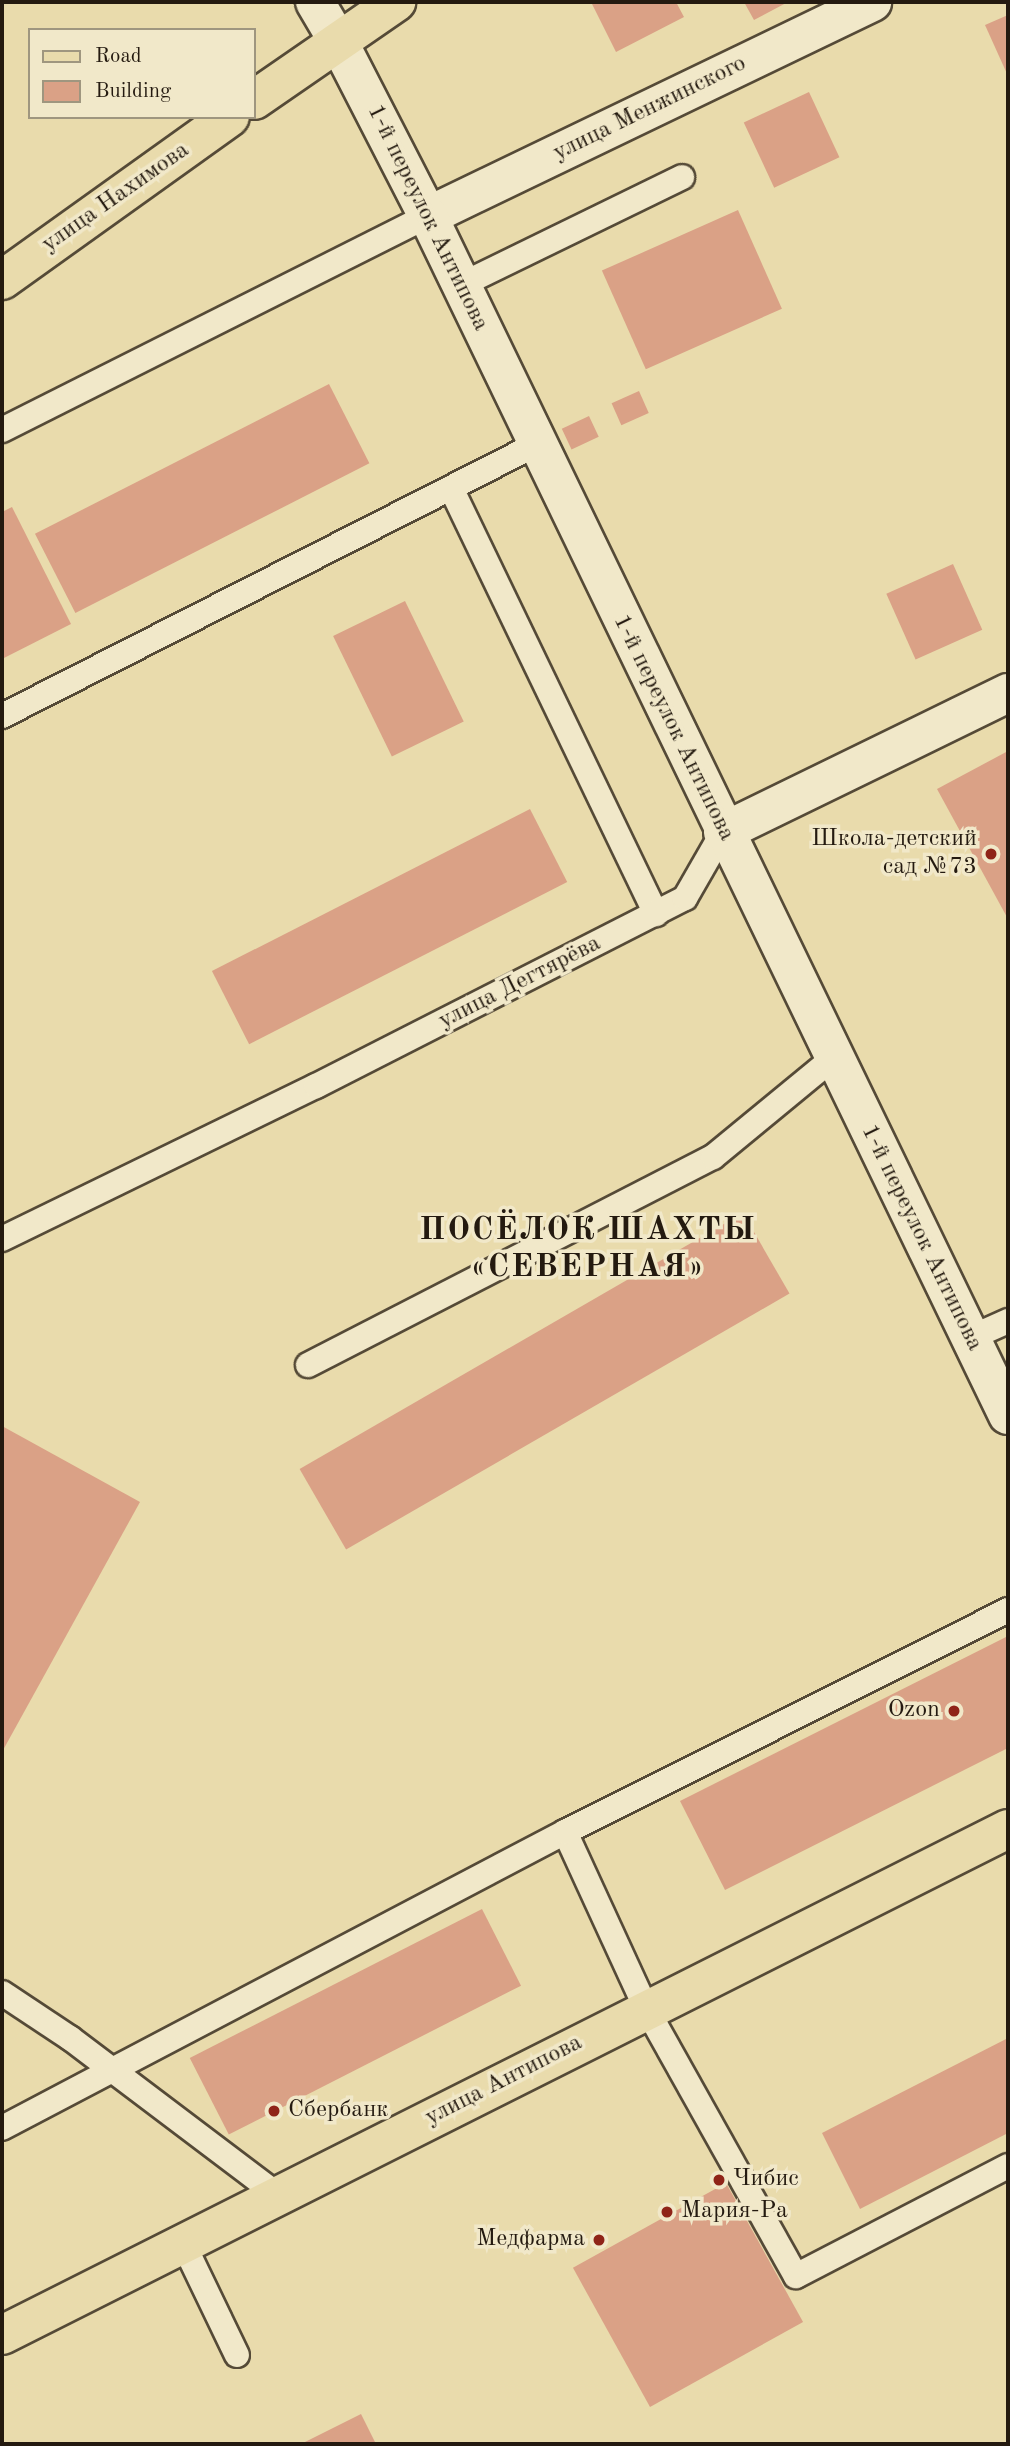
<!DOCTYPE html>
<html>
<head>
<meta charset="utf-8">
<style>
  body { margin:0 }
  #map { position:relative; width:1010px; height:2446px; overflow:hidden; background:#e9dbac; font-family:"Old Standard TT",serif }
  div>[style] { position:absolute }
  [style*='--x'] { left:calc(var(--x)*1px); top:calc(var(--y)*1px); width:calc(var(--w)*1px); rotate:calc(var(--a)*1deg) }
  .building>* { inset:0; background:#daa186; transform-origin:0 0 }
  .roads { filter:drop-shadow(2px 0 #554a37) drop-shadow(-2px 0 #554a37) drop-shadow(0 2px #554a37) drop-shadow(0 -2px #554a37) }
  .lane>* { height:24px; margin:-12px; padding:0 12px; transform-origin:12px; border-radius:12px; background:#f1e8c9 }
  .street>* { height:38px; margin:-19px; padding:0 19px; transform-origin:19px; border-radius:19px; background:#f1e8c9 }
  .secondary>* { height:38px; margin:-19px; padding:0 19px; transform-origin:19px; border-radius:19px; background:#f1e8c9 }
  .primary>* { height:38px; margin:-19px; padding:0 19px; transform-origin:19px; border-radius:19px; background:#e9dbac }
  .dots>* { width:19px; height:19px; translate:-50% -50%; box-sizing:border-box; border:4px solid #f1e8c9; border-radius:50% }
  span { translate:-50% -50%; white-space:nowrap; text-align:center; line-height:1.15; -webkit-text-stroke:7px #f1e8c9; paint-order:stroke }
  .street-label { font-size:24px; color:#241a10 }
  .poi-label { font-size:24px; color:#241a10 }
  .right { translate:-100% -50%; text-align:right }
  .left { translate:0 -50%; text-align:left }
  .district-label { font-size:32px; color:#241a10; font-weight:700; letter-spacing:2px }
  .frame { position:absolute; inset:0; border:4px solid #241a10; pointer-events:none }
  .legend { position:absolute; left:28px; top:28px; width:228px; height:91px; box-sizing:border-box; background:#f1e8c9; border:2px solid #9f967f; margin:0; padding:9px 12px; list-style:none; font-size:21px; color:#241a10 }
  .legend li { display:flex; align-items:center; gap:14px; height:35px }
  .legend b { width:35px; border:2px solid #9f967f }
</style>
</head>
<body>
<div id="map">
  <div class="building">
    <i style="clip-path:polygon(597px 2px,676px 2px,684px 17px,616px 52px,592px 4px)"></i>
    <i style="clip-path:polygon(744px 2px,788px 2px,754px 20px)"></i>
    <i style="clip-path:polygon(1008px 15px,1008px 76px,985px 25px)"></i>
    <i style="left:809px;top:92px;width:72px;height:72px;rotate:65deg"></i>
    <i style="left:738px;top:210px;width:108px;height:149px;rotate:66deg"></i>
    <i style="left:329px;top:384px;width:89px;height:330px;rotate:63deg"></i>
    <i style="left:639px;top:391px;width:24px;height:30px;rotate:66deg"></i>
    <i style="left:589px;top:416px;width:23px;height:30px;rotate:65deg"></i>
    <i style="clip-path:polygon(12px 507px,71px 624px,2px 659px,2px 512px)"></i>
    <i style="left:953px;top:564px;width:72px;height:73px;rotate:66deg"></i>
    <i style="left:405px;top:601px;width:134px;height:80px;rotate:64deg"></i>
    <i style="clip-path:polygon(1008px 751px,1008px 919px,937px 789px)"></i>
    <i style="left:530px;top:809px;width:82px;height:357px;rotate:63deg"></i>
    <i style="left:743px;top:1213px;width:93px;height:512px;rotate:60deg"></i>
    <i style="clip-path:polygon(2px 1426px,140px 1502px,2px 1752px)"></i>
    <i style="clip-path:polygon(1008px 1636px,1008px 1748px,725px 1890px,680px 1801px)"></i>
    <i style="left:482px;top:1909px;width:86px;height:328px;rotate:63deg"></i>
    <i style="clip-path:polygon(1008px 2038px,1008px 2133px,860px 2209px,822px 2133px)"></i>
    <i style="left:726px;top:2183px;width:159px;height:175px;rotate:61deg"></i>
    <i style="clip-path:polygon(361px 2414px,376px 2444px,301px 2444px)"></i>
  </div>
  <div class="roads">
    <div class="lane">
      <i style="--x:461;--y:285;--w:246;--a:-26"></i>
      <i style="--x:2;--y:430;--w:477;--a:-26.7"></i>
      <i style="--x:451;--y:488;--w:473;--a:64.3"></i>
      <i style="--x:2;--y:716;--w:600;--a:-26.95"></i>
      <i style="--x:2;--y:1239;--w:349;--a:-26"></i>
      <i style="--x:316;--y:1086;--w:414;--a:-27"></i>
      <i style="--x:685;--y:898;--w:76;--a:-60.1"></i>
      <i style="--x:970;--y:1338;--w:42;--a:-24.1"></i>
      <i style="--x:308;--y:1365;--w:455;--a:-27.2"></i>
      <i style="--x:713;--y:1157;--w:156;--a:-39.5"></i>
      <i style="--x:565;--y:1832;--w:194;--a:65.3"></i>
      <i style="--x:646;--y:2008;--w:307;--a:60.8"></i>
      <i style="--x:796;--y:2276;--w:239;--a:-27.4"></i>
      <i style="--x:2;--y:1993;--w:82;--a:33.5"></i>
      <i style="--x:70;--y:2038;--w:263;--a:37.1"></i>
      <i style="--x:2;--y:2128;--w:636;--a:-27.73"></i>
      <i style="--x:565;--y:1832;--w:496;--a:-26.6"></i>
      <i style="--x:184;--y:2245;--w:122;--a:64.3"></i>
    </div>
    <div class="street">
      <i style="--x:315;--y:2;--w:45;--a:59.5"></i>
      <i style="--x:428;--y:216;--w:493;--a:-25.7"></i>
      <i style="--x:723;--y:832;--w:317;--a:-26"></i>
    </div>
    <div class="secondary">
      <i style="--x:338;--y:41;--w:197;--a:62.8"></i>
      <i style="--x:428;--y:216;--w:1332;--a:64.19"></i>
    </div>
    <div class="primary">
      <i style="--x:254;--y:100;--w:173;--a:-34.6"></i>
      <i style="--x:2;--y:280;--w:280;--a:-35.6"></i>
      <i style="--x:2;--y:2335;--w:1126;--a:-26.7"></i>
    </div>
  </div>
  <div class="dots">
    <i style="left:991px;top:854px;background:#8f2418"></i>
    <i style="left:954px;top:1711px;background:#8f2418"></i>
    <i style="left:274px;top:2111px;background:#8f2418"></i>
    <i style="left:719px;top:2180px;background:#8f2418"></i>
    <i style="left:667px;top:2212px;background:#8f2418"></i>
    <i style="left:599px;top:2240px;background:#8f2418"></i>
  </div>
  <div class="street-label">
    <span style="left:650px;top:109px;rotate:-26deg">улица Менжинского</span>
    <span style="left:116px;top:198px;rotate:-35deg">улица Нахимова</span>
    <span style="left:427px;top:218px;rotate:64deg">1-й переулок Антипова</span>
    <span style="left:673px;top:728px;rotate:64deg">1-й переулок Антипова</span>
    <span style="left:520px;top:983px;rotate:-27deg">улица Дегтярёва</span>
    <span style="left:921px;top:1238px;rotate:64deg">1-й переулок Антипова</span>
    <span style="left:504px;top:2081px;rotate:-27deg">улица Антипова</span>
  </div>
  <div class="poi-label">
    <span class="right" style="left:977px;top:854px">Школа-детский<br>сад №73</span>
    <span class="right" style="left:940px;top:1711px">Ozon</span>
    <span class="left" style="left:288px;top:2111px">Сбербанк</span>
    <span class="left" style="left:733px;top:2180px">Чибис</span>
    <span class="left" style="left:681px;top:2212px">Мария-Ра</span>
    <span class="right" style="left:585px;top:2240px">Медфарма</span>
  </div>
  <div class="district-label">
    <span style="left:588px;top:1250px">ПОСЁЛОК ШАХТЫ<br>«СЕВЕРНАЯ»</span>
  </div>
  <div class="frame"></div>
  <ul class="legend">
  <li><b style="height:9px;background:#e9dbac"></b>Road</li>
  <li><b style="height:19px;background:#daa186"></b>Building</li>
  </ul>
</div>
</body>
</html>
